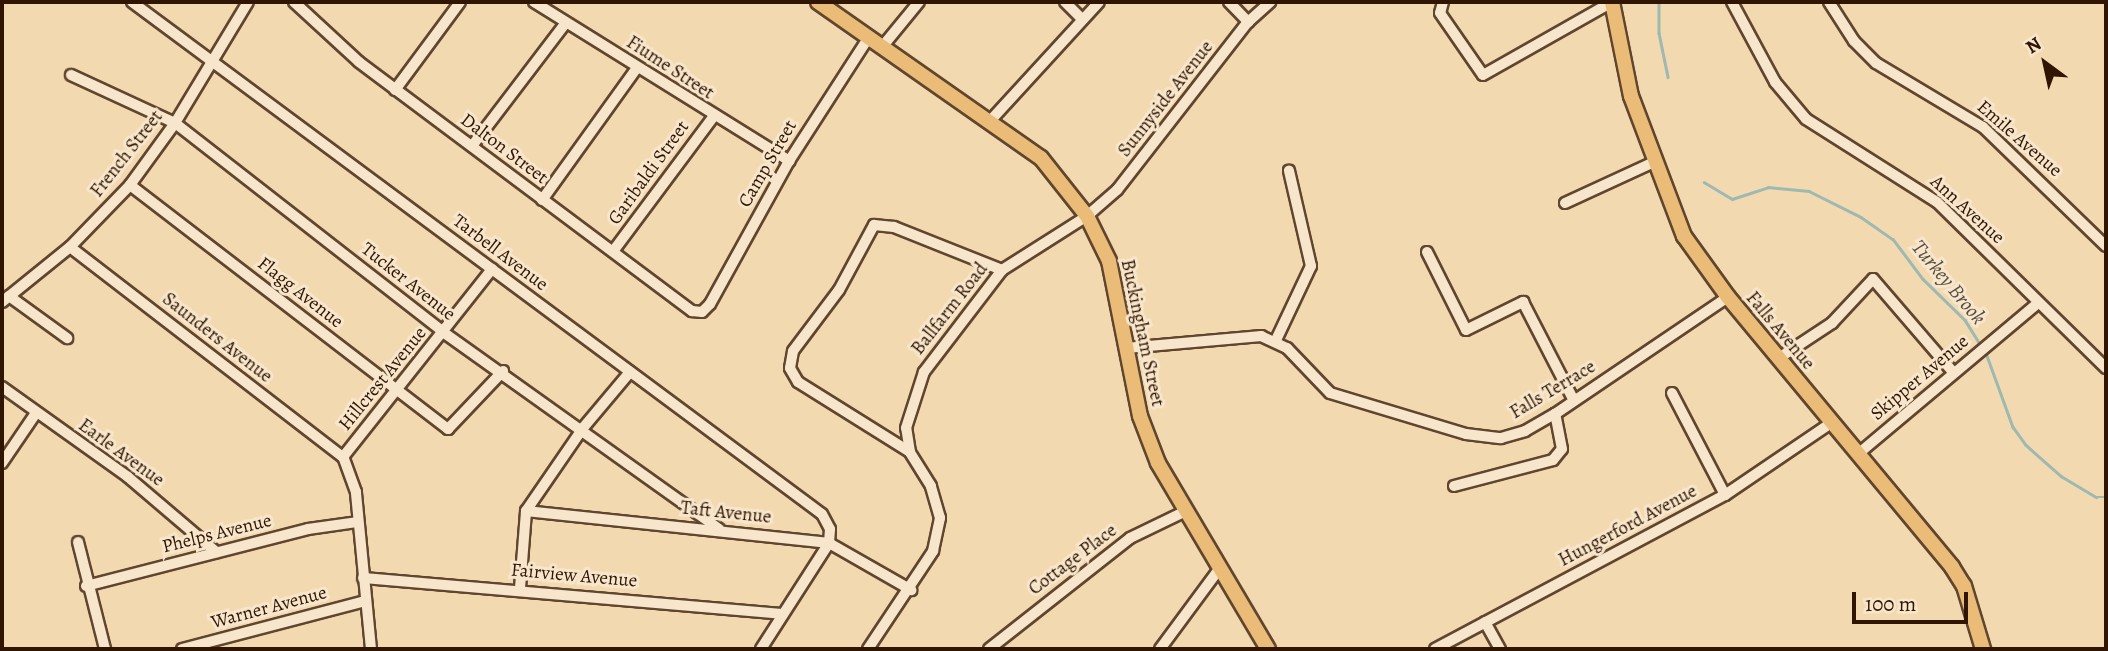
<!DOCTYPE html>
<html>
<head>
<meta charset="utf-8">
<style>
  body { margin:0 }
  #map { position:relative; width:2108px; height:651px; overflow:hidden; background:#f3d9b0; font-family:Alegreya,serif }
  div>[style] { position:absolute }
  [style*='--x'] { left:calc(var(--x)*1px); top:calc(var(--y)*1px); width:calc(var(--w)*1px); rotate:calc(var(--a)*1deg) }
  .stream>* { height:2.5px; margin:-1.25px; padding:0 1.25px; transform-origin:1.25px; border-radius:1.25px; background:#9db9b2 }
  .roads { filter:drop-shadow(2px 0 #60462e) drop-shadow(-2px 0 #60462e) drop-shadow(0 2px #60462e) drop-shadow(0 -2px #60462e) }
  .minor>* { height:10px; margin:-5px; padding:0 5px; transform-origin:5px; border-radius:5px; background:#f7e6cc }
  .major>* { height:14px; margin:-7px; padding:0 7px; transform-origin:7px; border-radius:7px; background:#eabc78 }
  span { translate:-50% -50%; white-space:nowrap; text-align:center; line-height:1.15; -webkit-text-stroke:6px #f7e6cc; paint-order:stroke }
  .street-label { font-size:19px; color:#2f1502 }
  .water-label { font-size:21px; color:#564e40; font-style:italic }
  .frame { position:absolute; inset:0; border:4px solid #2f1502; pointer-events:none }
  .north { position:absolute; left:2010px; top:28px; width:70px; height:70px; -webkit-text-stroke:5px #f7e6cc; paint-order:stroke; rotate:327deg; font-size:19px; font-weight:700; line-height:28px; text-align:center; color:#2f1502 }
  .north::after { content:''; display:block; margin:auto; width:24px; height:32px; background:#2f1502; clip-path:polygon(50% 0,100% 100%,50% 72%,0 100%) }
  .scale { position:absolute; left:1852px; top:592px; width:116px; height:32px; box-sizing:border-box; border:4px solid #2f1502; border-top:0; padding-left:9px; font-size:21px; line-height:24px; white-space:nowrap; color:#2f1502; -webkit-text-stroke:5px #f7e6cc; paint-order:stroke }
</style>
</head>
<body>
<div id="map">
  <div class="stream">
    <i style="--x:1659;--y:2;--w:31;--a:90"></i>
    <i style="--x:1659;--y:33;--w:45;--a:78.4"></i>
    <i style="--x:1704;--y:182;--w:33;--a:31"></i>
    <i style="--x:1732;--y:199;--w:38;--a:-18"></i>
    <i style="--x:1768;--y:187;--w:41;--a:5.6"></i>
    <i style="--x:1809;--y:191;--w:58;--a:26.6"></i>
    <i style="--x:1861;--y:217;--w:39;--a:35"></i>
    <i style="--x:1893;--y:239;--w:50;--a:53.1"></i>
    <i style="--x:1923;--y:279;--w:59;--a:44.3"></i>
    <i style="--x:1965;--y:320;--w:32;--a:58"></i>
    <i style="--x:1986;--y:353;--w:79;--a:70"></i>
    <i style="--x:2013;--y:427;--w:22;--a:54"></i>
    <i style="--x:2026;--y:445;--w:47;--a:41.5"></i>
    <i style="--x:2061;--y:476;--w:41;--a:31"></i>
    <i style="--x:2096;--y:497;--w:10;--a:0"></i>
  </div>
  <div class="roads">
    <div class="minor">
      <i style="--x:132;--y:2;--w:859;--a:36.58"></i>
      <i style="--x:822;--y:514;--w:17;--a:62"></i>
      <i style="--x:830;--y:529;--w:14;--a:94"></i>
      <i style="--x:829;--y:543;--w:126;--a:122.7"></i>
      <i style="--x:294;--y:2;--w:88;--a:42.7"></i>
      <i style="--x:359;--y:62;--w:416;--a:36.8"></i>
      <i style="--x:692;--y:311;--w:10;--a:6"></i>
      <i style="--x:702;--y:312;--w:11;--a:-45"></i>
      <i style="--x:710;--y:304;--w:163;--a:-61.1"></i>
      <i style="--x:789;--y:161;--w:148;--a:-57.2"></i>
      <i style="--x:534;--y:2;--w:301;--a:31.9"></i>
      <i style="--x:1065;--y:2;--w:24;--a:45"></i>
      <i style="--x:1229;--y:2;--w:28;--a:46"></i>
      <i style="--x:1443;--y:2;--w:11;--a:105"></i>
      <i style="--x:1440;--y:13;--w:75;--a:55.3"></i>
      <i style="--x:1483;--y:75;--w:148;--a:-29.5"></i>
      <i style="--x:1732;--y:2;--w:91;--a:61.7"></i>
      <i style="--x:1775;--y:82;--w:48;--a:50"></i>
      <i style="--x:1806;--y:119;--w:155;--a:32.4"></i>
      <i style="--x:1937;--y:202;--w:237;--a:44.5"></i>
      <i style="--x:1829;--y:2;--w:46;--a:57.3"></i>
      <i style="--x:1854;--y:41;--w:31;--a:45"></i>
      <i style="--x:1876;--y:63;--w:125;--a:30.9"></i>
      <i style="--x:1983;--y:127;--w:171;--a:44.1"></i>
      <i style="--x:882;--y:47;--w:58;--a:-50.6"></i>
      <i style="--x:71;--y:75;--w:115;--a:24.8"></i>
      <i style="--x:175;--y:123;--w:340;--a:37.9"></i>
      <i style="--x:443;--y:332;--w:339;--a:35.5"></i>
      <i style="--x:395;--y:90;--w:109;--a:-53.5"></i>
      <i style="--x:990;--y:121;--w:161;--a:-47.5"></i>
      <i style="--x:472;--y:146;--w:153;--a:-52.7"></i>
      <i style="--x:130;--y:185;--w:401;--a:37.5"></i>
      <i style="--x:448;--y:429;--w:80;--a:-46.5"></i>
      <i style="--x:542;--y:200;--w:163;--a:-54.3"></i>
      <i style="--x:1565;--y:203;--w:98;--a:-24.7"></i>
      <i style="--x:70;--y:247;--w:344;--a:37.6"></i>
      <i style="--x:614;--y:250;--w:166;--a:-53.3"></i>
      <i style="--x:1427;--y:252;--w:87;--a:63.4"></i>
      <i style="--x:1466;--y:330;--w:64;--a:-26.2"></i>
      <i style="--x:1523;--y:302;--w:111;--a:62.7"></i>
      <i style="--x:9;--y:296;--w:72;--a:35.9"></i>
      <i style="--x:2;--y:302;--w:87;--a:-39"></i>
      <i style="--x:70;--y:247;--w:86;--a:-45.9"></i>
      <i style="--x:130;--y:185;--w:77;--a:-54"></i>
      <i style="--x:175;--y:123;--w:141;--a:-58.9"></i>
      <i style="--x:1276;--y:340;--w:82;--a:-64.7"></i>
      <i style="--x:1311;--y:266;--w:98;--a:-103"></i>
      <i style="--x:1126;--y:348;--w:136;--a:-5.1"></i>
      <i style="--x:1261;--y:336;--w:29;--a:25"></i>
      <i style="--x:1287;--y:348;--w:62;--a:46.3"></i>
      <i style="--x:1330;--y:393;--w:142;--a:16.8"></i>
      <i style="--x:1466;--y:434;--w:35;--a:7"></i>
      <i style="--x:1501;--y:438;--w:25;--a:-16"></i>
      <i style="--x:1525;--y:431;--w:34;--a:-30"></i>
      <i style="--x:1555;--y:414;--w:209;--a:-34.1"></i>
      <i style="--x:1779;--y:358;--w:64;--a:-33.4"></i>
      <i style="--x:1832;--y:323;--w:60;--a:-47"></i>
      <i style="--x:1873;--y:279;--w:123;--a:49.3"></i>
      <i style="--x:2;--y:387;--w:155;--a:35.5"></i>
      <i style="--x:128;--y:477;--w:116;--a:40.4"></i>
      <i style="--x:1672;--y:393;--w:115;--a:62.5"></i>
      <i style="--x:910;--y:452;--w:132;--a:-148"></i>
      <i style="--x:798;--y:382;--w:16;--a:-120"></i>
      <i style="--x:790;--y:368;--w:17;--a:-80"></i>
      <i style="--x:793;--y:351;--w:76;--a:-53"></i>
      <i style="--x:839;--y:290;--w:74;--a:-61.7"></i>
      <i style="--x:874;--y:225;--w:20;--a:6"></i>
      <i style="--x:894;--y:227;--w:116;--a:21.7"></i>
      <i style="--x:1858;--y:454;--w:234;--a:-40"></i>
      <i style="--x:2;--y:463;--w:60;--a:-55.8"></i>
      <i style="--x:1454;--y:486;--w:102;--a:-14.7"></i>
      <i style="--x:1553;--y:460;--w:14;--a:-51"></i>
      <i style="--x:1562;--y:449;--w:36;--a:-101"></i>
      <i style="--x:526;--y:511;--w:305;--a:6"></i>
      <i style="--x:829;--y:543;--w:95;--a:29.8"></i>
      <i style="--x:78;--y:542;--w:110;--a:75.8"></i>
      <i style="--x:363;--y:578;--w:421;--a:4.9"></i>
      <i style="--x:86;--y:586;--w:229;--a:-14.4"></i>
      <i style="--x:308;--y:529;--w:49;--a:-8.1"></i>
      <i style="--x:520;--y:588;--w:77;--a:-85.5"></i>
      <i style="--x:526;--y:511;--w:101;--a:-55.5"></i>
      <i style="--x:583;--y:428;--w:73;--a:-50"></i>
      <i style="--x:1485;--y:622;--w:31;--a:61"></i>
      <i style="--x:182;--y:649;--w:189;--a:-14.7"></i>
      <i style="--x:371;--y:649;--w:158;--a:-95.5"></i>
      <i style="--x:356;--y:492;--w:37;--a:-110"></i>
      <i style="--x:343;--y:457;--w:240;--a:-51.6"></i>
      <i style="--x:868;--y:649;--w:118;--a:-56.4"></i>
      <i style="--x:933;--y:551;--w:34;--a:-78"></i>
      <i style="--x:940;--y:518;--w:33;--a:-106"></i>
      <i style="--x:931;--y:486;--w:40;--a:-122"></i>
      <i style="--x:910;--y:452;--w:24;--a:-99"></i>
      <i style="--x:906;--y:428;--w:59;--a:-72.2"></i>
      <i style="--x:924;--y:372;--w:128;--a:-52.6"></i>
      <i style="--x:1002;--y:270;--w:101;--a:-32.4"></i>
      <i style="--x:1087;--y:216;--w:40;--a:-41"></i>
      <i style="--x:1117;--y:190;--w:213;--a:-52.1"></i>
      <i style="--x:1248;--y:22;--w:30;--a:-42"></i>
      <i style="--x:989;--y:649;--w:179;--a:-38.2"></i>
      <i style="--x:1130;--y:538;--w:62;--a:-25.7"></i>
      <i style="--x:1160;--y:649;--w:101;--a:-53.5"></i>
      <i style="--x:1435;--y:649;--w:328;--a:-28"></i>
      <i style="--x:1725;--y:495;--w:128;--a:-34.2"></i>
    </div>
    <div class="major">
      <i style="--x:818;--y:2;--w:272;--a:35"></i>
      <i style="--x:1041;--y:158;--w:74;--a:51.6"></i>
      <i style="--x:1087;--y:216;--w:50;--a:63.9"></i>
      <i style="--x:1109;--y:261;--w:158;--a:78.7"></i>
      <i style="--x:1140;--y:416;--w:50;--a:69"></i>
      <i style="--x:1158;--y:463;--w:216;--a:59.4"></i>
      <i style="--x:1612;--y:2;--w:96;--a:78.6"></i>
      <i style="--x:1631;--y:96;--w:150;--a:69.3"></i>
      <i style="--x:1684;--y:236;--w:75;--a:54.2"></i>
      <i style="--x:1728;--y:297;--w:351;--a:50.3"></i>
      <i style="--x:1952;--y:567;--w:22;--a:58"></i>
      <i style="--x:1964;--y:586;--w:66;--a:73.2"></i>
    </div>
  </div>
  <div class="street-label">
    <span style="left:670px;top:68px;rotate:33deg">Fiume Street</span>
    <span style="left:1166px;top:99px;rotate:-52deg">Sunnyside Avenue</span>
    <span style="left:2019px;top:139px;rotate:41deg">Emile Avenue</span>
    <span style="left:504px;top:149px;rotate:37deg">Dalton Street</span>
    <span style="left:127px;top:154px;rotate:-52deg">French Street</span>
    <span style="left:768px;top:164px;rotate:-60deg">Camp Street</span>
    <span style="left:649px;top:173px;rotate:-54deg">Garibaldi Street</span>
    <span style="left:1967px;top:210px;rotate:42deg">Ann Avenue</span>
    <span style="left:500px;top:253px;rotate:37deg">Tarbell Avenue</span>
    <span style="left:408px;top:282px;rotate:38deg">Tucker Avenue</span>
    <span style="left:300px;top:293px;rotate:38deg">Flagg Avenue</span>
    <span style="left:950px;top:309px;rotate:-52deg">Ballfarm Road</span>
    <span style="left:1780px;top:331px;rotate:50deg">Falls Avenue</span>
    <span style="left:1142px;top:333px;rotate:78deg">Buckingham Street</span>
    <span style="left:217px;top:338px;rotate:38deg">Saunders Avenue</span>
    <span style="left:1920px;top:378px;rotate:-40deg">Skipper Avenue</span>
    <span style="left:383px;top:379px;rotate:-51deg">Hillcrest Avenue</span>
    <span style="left:1553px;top:390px;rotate:-31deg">Falls Terrace</span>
    <span style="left:121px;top:453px;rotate:36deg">Earle Avenue</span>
    <span style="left:726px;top:513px;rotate:6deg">Taft Avenue</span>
    <span style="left:1628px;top:526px;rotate:-28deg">Hungerford Avenue</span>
    <span style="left:217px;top:534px;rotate:-14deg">Phelps Avenue</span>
    <span style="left:1073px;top:560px;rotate:-37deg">Cottage Place</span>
    <span style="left:574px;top:576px;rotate:5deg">Fairview Avenue</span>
    <span style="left:269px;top:608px;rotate:-15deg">Warner Avenue</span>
  </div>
  <div class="water-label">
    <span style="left:1949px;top:282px;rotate:50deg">Turkey Brook</span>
  </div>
  <div class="frame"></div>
  <div class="north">N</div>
  <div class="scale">100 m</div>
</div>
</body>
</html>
